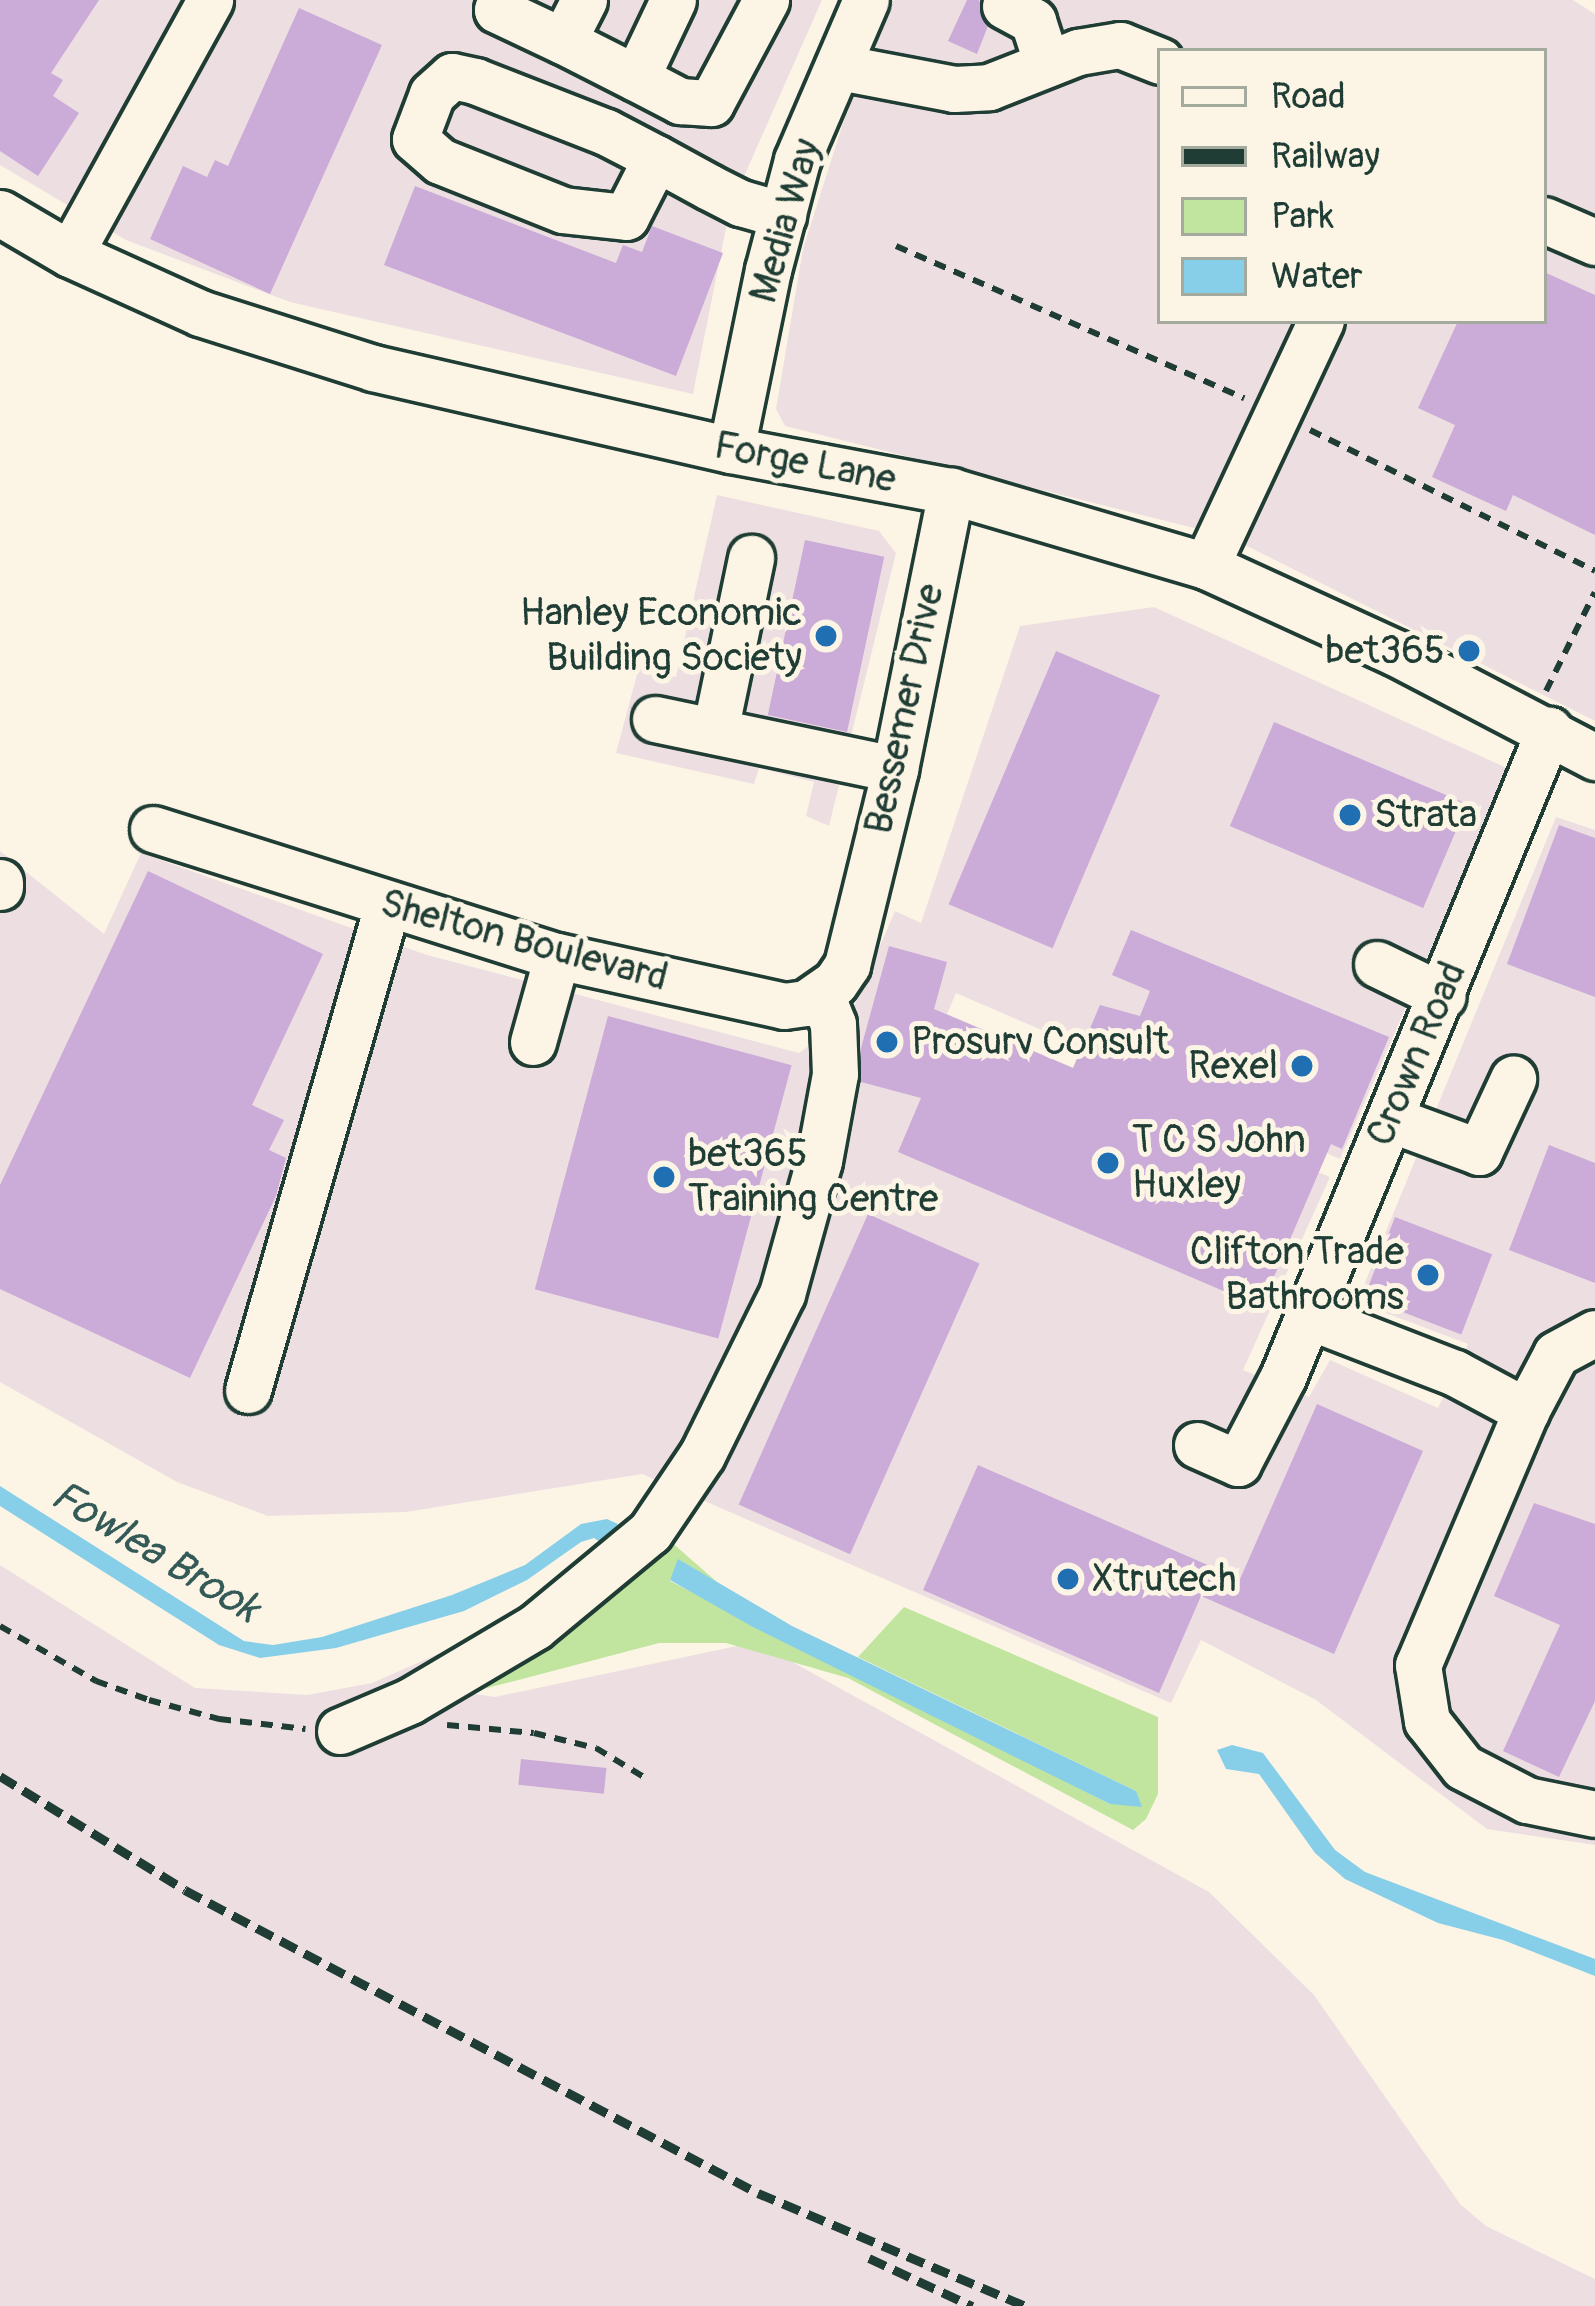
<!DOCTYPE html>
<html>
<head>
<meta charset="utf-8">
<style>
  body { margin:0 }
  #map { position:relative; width:1595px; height:2306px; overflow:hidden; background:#fcf5e5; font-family:Pangolin,sans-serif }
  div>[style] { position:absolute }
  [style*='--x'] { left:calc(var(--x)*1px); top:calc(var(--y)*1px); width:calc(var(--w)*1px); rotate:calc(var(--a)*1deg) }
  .built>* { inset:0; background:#eddfe1 }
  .green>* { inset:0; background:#c1e59f }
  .water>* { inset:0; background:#87cee9 }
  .building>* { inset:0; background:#cbabd7; transform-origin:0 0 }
  .path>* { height:6px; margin-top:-3px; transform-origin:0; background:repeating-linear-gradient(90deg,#1f3d34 0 12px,transparent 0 21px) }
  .roads { filter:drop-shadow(3px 0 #1f3d34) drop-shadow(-3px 0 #1f3d34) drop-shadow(0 3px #1f3d34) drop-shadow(0 -3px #1f3d34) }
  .minor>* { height:45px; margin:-22.5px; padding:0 22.5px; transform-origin:22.5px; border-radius:22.5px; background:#fcf5e5 }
  .rail>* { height:9px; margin-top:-4.5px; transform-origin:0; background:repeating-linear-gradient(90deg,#1f3d34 0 18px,transparent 0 27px) }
  .dots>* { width:33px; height:33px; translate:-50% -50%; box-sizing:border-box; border:6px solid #fcf5e5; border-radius:50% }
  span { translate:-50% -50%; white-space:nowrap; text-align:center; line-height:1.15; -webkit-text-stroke:10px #fcf5e5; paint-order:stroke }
  .street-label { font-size:39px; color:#1f3d34 }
  .poi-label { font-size:39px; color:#1f3d34 }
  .right { translate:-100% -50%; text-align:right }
  .left { translate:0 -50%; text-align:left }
  .water-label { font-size:42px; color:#345a58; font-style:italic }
  .legend { position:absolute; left:1157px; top:48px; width:390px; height:276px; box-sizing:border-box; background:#fcf5e5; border:3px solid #a4ab9e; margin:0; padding:15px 21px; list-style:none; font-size:36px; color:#1f3d34 }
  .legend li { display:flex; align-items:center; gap:24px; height:60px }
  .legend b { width:60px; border:3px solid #a4ab9e }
</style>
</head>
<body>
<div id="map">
  <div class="built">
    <i style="clip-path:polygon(0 0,822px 0,730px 208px,693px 394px,290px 302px,126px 240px,0 165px)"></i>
    <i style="clip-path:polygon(evenodd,894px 0,1573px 0,1595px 14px,1595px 721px,1249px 547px,1198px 529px,785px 426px,776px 409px,803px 249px,843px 123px,894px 0,1160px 51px,1544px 51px,1544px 321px,1160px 321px,1160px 51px)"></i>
    <i style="clip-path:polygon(717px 495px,879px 531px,896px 553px,829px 826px,806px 816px,814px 782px,759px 768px,754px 784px,616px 753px,639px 667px,676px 677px)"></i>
    <i style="clip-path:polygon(1154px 607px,1509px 769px,1340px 1159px,956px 993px,947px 1014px,1330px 1177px,1243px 1370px,1309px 1397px,1330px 1360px,1438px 1408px,1468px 1344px,1357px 1302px,1556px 817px,1595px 830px,1595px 1845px,1487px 1829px,1316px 1700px,1201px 1640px,1171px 1703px,642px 1474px,406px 1512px,268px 1516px,177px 1482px,0 1382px,0 851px,104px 934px,141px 853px,427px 955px,799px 1053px,849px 1018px,895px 911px,921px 923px,1020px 626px)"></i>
    <i style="clip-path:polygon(0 1565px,195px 1688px,307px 1695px,372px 1683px,438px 1654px,463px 1692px,495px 1697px,756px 1642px,1209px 1892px,1314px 1995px,1460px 2204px,1486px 2226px,1595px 2279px,1595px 2306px,0 2306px)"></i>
  </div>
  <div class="green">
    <i style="clip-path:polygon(669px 1540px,718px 1583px,679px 1560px,670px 1581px,1110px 1804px,1136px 1791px,858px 1657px,904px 1607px,1158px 1717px,1158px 1794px,1146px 1819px,1133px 1830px,848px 1678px,726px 1643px,659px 1643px,400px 1711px,569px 1625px,637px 1575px)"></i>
  </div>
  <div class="water">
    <i style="clip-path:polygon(0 1486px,244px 1641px,273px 1645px,322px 1637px,452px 1595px,525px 1565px,581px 1524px,607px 1519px,618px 1524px,603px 1544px,594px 1538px,581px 1542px,527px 1580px,464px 1611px,336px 1648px,260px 1658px,219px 1645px,0 1506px)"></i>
    <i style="clip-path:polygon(678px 1559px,792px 1626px,1136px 1791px,1142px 1807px,1110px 1804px,751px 1626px,670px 1580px)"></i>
    <i style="clip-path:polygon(1232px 1745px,1263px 1753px,1335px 1850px,1365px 1872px,1595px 1959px,1595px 1976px,1503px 1940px,1438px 1923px,1345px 1879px,1315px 1853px,1259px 1774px,1226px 1769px,1217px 1750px)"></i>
  </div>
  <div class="building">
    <i style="clip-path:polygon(0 0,99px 0,51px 73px,63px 80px,53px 96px,79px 113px,38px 176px,0 151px)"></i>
    <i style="clip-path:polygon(967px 0,979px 0,988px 26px,977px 54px,948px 41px)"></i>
    <i style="clip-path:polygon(299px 8px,382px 45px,270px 294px,150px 239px,183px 166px,207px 177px,215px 160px,228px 166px)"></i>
    <i style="clip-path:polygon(415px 186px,616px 263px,623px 245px,642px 252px,652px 226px,723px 253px,676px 376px,384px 265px)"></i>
    <i style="clip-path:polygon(1544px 272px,1595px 295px,1595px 535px,1513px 495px,1506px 511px,1432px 477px,1455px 425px,1418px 408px,1458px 321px,1544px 321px)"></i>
    <i style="left:805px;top:540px;width:81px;height:179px;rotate:12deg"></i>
    <i style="left:1056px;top:651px;width:113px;height:275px;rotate:23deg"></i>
    <i style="left:1274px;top:722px;width:210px;height:113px;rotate:23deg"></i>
    <i style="clip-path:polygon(1559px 825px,1595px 838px,1595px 997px,1507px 964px)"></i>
    <i style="clip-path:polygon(148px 871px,323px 954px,252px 1105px,284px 1120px,269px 1150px,286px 1158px,276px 1196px,190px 1378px,0 1289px,0 1185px)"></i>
    <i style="clip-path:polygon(1131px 930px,1389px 1037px,1342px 1149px,1331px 1144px,1261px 1307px,898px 1152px,921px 1098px,861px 1082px,861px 1048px,889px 946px,947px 962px,934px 1009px,1073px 1068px,1100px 1005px,1140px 1016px,1150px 991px,1112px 975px)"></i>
    <i style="left:608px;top:1016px;width:190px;height:283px;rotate:15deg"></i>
    <i style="clip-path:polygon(1549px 1145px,1595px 1163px,1595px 1283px,1509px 1250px)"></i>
    <i style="left:868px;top:1214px;width:122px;height:318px;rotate:24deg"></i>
    <i style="left:1395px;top:1217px;width:104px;height:86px;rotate:21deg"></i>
    <i style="clip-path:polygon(1317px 1404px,1423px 1451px,1334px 1654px,1201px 1596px,1159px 1693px,923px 1590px,978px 1465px,1240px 1579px)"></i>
    <i style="clip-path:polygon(1534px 1503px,1595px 1524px,1595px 1701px,1559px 1777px,1503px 1751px,1560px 1625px,1494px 1596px)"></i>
    <i style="left:521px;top:1759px;width:86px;height:26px;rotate:6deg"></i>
  </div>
  <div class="path">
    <i style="--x:896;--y:246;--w:380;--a:23.6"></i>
    <i style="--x:1310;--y:430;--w:318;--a:26.3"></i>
    <i style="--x:1546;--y:691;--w:110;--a:-63.7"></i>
    <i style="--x:0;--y:1626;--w:111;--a:29.8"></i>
    <i style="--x:96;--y:1681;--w:56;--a:19.7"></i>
    <i style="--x:149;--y:1700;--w:73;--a:15.2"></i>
    <i style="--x:219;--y:1719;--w:87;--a:6.6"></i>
    <i style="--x:447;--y:1725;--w:87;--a:5.3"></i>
    <i style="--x:534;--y:1733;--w:64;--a:13.6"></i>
    <i style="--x:596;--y:1748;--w:60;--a:31.3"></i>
  </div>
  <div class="roads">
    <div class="minor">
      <i style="--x:500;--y:0;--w:10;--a:107"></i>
      <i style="--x:497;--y:10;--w:73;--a:25.2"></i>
      <i style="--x:584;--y:0;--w:46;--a:117.1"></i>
      <i style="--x:563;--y:41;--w:82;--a:26.9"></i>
      <i style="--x:636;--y:78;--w:86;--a:-64.6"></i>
      <i style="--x:1005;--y:6;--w:32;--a:28"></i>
      <i style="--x:1033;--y:21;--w:45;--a:72"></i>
      <i style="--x:839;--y:67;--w:117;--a:10.8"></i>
      <i style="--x:954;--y:89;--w:35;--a:-3"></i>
      <i style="--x:989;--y:87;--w:96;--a:-21.5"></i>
      <i style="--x:1078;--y:52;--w:43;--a:-9.5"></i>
      <i style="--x:1120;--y:45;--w:43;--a:21.8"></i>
      <i style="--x:636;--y:78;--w:50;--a:27.6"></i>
      <i style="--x:680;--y:101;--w:31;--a:4"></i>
      <i style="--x:711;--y:103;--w:117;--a:-61.9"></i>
      <i style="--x:656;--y:158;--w:66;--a:117"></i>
      <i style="--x:626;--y:217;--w:63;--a:-173.7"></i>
      <i style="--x:563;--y:210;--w:132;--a:-158.3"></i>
      <i style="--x:440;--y:161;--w:33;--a:-139"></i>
      <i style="--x:415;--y:139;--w:48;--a:-69.3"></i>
      <i style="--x:432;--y:94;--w:27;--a:-42"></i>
      <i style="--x:452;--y:76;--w:24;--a:12"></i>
      <i style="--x:475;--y:81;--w:141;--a:21.3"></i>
      <i style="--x:606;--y:132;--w:56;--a:27.5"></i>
      <i style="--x:656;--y:158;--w:60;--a:28.7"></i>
      <i style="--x:709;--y:187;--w:36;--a:27"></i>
      <i style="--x:741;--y:203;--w:44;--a:15.9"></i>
      <i style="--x:0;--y:213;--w:81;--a:30.4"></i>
      <i style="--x:70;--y:254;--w:143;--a:24.4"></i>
      <i style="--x:200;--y:313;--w:182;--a:17.6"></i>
      <i style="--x:373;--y:368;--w:367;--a:12.9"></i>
      <i style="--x:731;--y:450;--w:224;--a:10.6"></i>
      <i style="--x:951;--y:491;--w:266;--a:16.4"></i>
      <i style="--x:1206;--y:566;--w:209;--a:24.6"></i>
      <i style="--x:1396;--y:653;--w:225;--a:27.6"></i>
      <i style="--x:1544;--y:220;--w:56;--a:23.3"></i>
      <i style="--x:70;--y:254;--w:290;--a:-61.1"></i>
      <i style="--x:731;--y:450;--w:184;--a:-78.4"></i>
      <i style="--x:768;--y:270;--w:114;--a:-75.2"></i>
      <i style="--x:797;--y:160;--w:174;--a:-66.7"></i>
      <i style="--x:1206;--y:566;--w:271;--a:-64.9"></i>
      <i style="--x:655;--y:719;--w:245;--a:11.8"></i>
      <i style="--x:715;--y:731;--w:177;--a:-78.2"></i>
      <i style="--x:153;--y:829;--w:423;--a:17.5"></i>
      <i style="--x:557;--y:956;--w:232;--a:12.4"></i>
      <i style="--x:784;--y:1006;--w:22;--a:-8"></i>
      <i style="--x:806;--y:1003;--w:35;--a:-35"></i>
      <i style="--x:835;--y:983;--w:22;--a:-56"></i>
      <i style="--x:847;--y:965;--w:202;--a:-76.2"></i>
      <i style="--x:895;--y:769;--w:284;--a:-78.6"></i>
      <i style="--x:0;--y:882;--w:5;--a:90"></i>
      <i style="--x:1377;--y:964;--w:73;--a:25.9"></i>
      <i style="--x:533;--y:1042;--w:89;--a:-74.4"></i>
      <i style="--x:1390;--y:1119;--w:95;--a:20.3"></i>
      <i style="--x:1479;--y:1152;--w:81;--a:-65"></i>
      <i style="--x:1308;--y:1316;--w:158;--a:21.2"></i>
      <i style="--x:1455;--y:1373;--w:81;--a:28.2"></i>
      <i style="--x:1526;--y:1411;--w:64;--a:-62.2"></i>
      <i style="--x:1556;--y:1354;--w:44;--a:-28.3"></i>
      <i style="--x:248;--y:1390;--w:504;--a:-73.98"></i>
      <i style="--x:1526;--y:1411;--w:276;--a:113"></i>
      <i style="--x:1418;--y:1665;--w:57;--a:80.9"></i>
      <i style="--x:1427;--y:1721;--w:58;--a:52"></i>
      <i style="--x:1463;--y:1767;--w:72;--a:27.3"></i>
      <i style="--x:1527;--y:1800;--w:69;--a:11.6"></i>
      <i style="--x:1197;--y:1445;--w:45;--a:23.7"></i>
      <i style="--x:1238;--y:1463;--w:97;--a:-62.4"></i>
      <i style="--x:1283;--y:1377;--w:700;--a:-67.65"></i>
      <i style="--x:340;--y:1731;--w:76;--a:-23.2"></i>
      <i style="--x:410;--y:1701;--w:145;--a:-30.6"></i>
      <i style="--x:535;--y:1627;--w:149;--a:-39.6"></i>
      <i style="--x:650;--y:1532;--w:93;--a:-56"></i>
      <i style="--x:702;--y:1455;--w:180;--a:-63.6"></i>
      <i style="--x:782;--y:1294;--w:138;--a:-74.5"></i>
      <i style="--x:819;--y:1161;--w:88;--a:-79.6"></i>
      <i style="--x:835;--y:1074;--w:50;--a:-92.3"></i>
      <i style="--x:833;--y:1024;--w:31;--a:-112"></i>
    </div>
  </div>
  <div class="rail">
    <i style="--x:0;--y:1776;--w:217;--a:31.6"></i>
    <i style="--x:185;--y:1890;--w:648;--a:27.87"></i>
    <i style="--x:758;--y:2193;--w:290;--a:22.9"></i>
    <i style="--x:869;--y:2258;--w:114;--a:25"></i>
  </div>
  <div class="dots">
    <i style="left:826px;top:636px;background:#1f6fb2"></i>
    <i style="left:1469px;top:651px;background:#1f6fb2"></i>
    <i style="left:1350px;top:815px;background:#1f6fb2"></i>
    <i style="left:887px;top:1042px;background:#1f6fb2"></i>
    <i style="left:1302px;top:1066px;background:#1f6fb2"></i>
    <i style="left:1108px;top:1163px;background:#1f6fb2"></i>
    <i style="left:664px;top:1177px;background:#1f6fb2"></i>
    <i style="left:1428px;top:1275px;background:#1f6fb2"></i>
    <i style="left:1068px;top:1579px;background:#1f6fb2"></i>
  </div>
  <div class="street-label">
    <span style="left:786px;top:221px;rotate:-74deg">Media Way</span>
    <span style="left:805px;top:463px;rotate:11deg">Forge Lane</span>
    <span style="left:905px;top:709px;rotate:-78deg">Bessemer Drive</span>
    <span style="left:524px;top:941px;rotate:15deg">Shelton Boulevard</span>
    <span style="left:1417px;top:1054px;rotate:-67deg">Crown Road</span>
  </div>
  <div class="poi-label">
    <span class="right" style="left:802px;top:636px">Hanley Economic<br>Building Society</span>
    <span class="right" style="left:1445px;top:651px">bet365</span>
    <span class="left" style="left:1374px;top:815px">Strata</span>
    <span class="left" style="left:911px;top:1042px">Prosurv Consult</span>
    <span class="right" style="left:1278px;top:1066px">Rexel</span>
    <span class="left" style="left:1132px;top:1163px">T C S John<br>Huxley</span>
    <span class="left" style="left:688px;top:1177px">bet365<br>Training Centre</span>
    <span class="right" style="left:1404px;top:1275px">Clifton Trade<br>Bathrooms</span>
    <span class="left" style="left:1092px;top:1579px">Xtrutech</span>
  </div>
  <div class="water-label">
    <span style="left:155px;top:1552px;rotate:31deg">Fowlea Brook</span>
  </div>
  <ul class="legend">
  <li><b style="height:15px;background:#fcf5e5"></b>Road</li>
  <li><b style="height:15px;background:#1f3d34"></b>Railway</li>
  <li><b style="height:33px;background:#c1e59f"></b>Park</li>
  <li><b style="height:33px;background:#87cee9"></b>Water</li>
  </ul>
</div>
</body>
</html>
